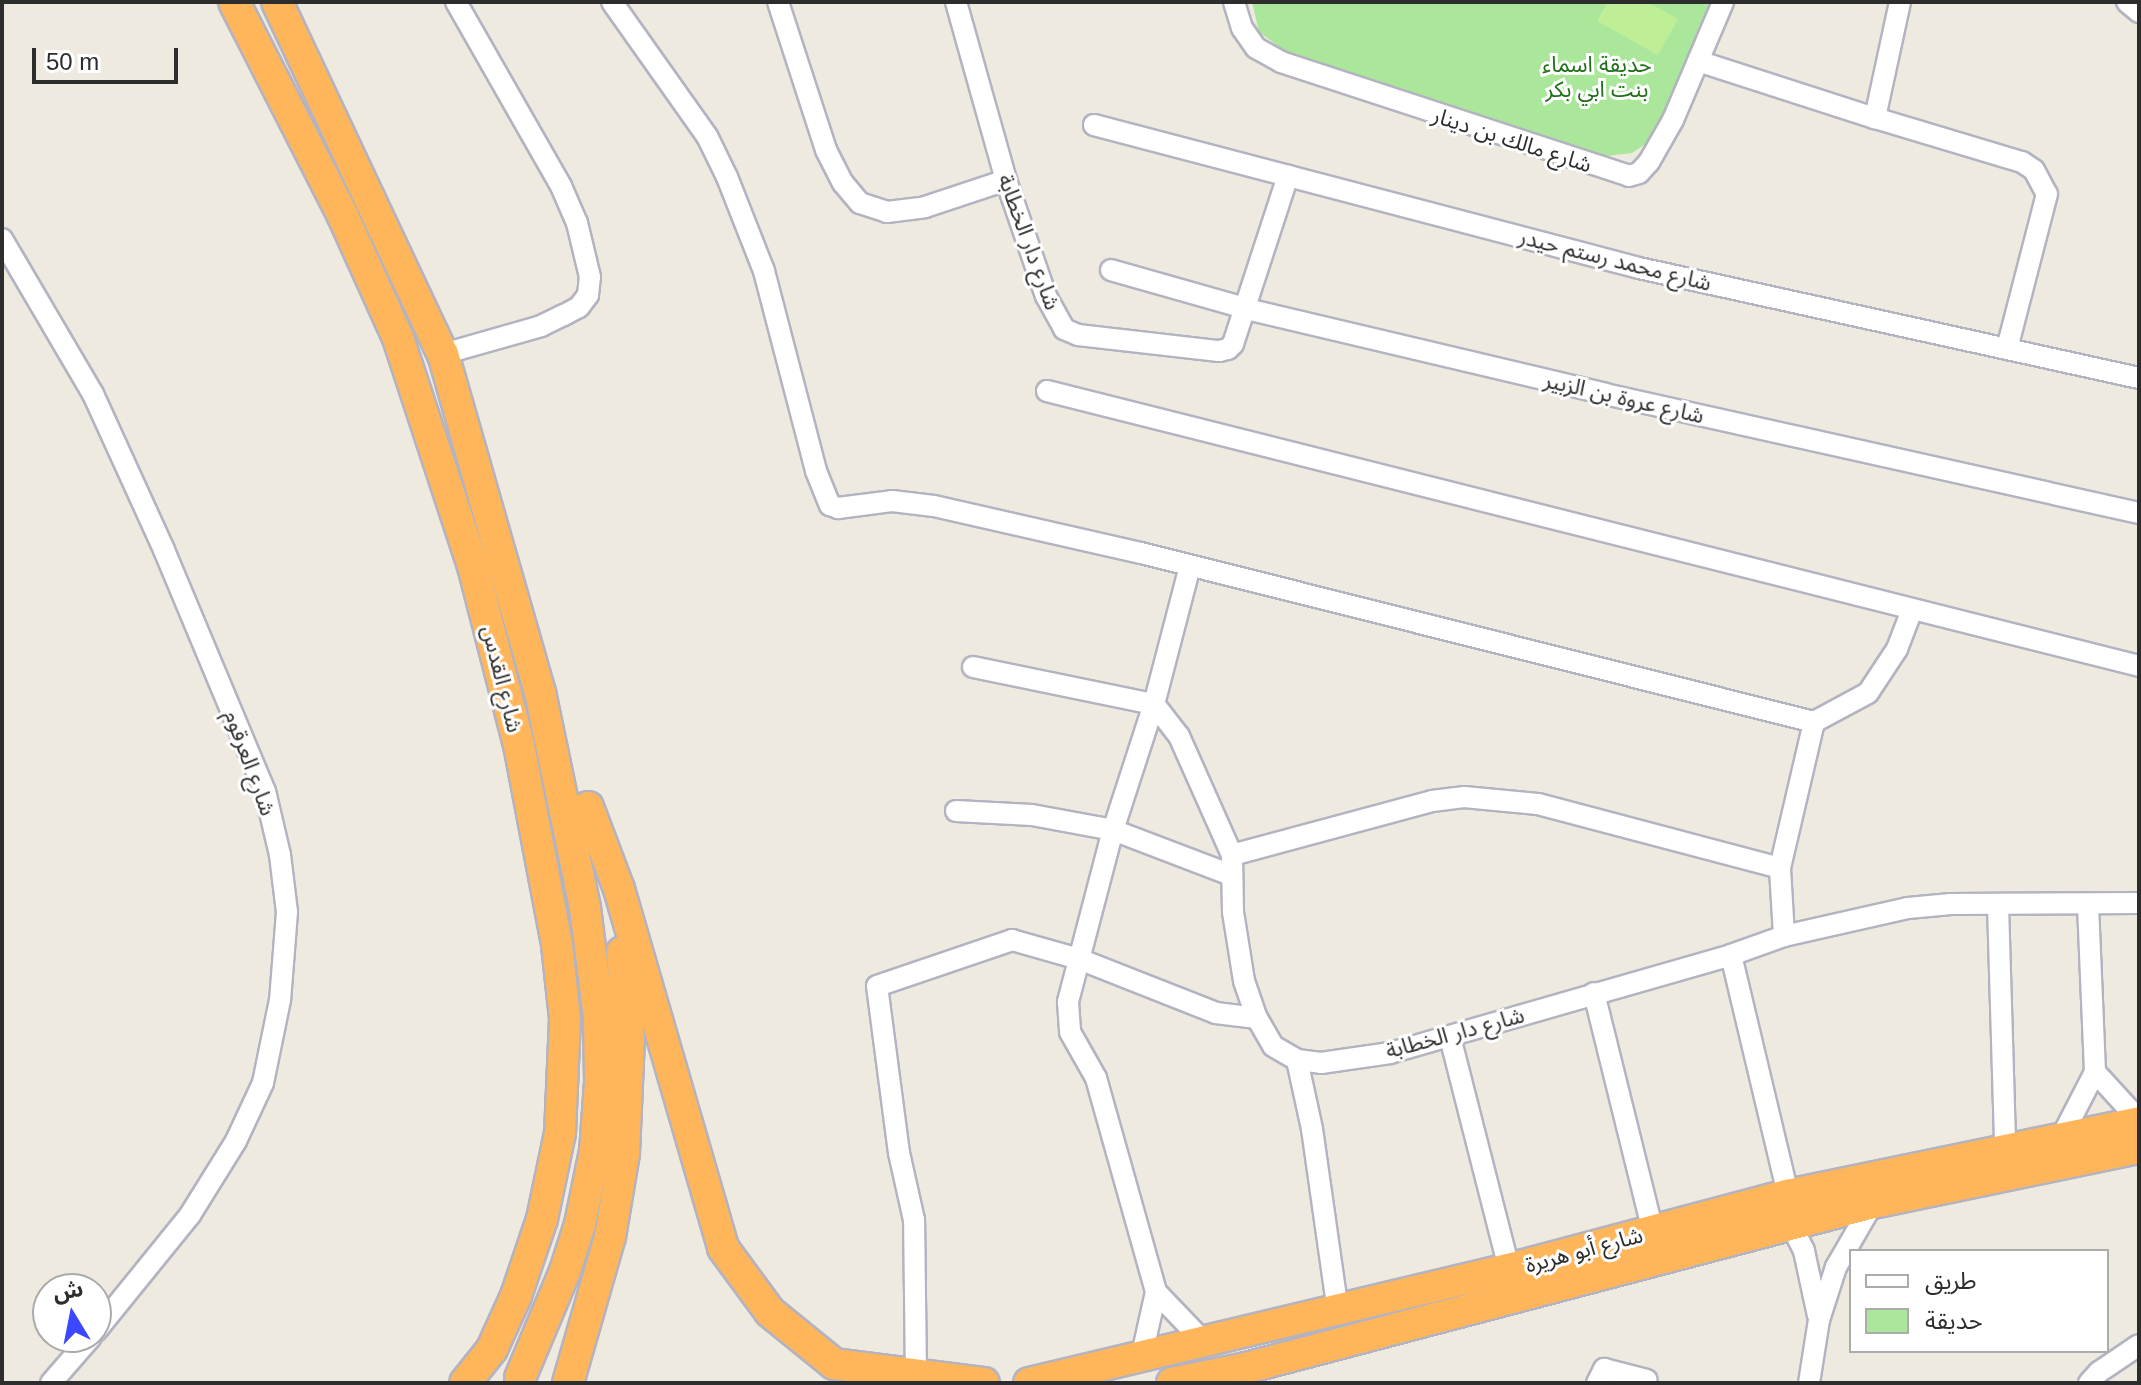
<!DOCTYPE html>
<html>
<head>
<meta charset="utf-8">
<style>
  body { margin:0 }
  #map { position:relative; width:2141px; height:1385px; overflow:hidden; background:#efeadf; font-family:Helvetica,"Noto Sans Arabic",sans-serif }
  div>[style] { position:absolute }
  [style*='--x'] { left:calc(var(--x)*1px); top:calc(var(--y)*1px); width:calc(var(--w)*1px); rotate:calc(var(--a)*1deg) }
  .green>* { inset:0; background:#abe79a }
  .pitch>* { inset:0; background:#beef96 }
  .roads { filter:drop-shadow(2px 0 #b3b3c1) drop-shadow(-2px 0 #b3b3c1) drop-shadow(0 2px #b3b3c1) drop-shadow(0 -2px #b3b3c1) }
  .minor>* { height:20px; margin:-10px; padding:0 10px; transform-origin:10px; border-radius:10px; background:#fff }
  .highway>* { height:30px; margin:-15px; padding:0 15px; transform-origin:15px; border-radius:15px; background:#ffb65a }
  span { translate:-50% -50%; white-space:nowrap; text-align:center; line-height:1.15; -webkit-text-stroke:6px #fff; paint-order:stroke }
  .park-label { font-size:22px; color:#1f6f18 }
  .street-label { font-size:22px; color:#2d2d2d }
  .frame { position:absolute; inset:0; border:4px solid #2d2d2d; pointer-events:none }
  .legend { position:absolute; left:1849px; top:1249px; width:260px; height:104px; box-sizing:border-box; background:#fff; border:2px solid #ababab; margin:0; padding:10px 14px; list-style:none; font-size:24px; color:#2d2d2d }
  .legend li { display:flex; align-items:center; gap:16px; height:40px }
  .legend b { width:40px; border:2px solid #ababab }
  .north { position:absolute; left:32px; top:1273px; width:80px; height:80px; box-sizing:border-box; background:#fff; border:2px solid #ababab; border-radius:50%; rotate:350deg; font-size:22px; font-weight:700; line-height:32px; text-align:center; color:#2d2d2d }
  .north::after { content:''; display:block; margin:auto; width:28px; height:36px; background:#3c48ff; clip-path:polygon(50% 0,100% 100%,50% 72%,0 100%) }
  .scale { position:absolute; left:32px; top:48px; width:146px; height:36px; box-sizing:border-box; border:4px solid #2d2d2d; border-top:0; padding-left:10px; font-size:24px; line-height:28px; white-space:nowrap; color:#2d2d2d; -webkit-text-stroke:6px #fff; paint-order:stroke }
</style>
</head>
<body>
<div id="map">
  <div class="green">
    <i style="clip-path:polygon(1252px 2px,1711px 2px,1701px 35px,1650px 141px,1632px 153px,1607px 156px,1289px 54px,1259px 32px)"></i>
  </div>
  <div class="pitch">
    <i style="clip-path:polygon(1608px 2px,1647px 2px,1678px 19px,1658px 55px,1597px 21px)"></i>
  </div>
  <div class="roads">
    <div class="minor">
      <i style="--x:612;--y:2;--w:164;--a:54.7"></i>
      <i style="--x:707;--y:136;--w:46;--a:64"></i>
      <i style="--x:727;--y:177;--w:101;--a:68.5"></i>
      <i style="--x:764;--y:271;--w:207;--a:75.4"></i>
      <i style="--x:816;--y:471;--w:37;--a:68"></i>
      <i style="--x:830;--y:505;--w:9;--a:21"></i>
      <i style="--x:838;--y:508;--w:54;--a:-7.4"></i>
      <i style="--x:892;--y:501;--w:42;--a:6.8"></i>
      <i style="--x:934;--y:506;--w:212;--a:12.8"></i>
      <i style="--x:1141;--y:553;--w:694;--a:14.1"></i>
      <i style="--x:778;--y:2;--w:156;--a:72"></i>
      <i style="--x:826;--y:150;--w:37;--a:63"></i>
      <i style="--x:843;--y:183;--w:26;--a:50"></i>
      <i style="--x:860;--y:203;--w:28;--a:18"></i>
      <i style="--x:887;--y:212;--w:38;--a:-7"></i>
      <i style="--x:925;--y:207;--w:85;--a:-18.4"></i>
      <i style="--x:956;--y:2;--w:185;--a:74.3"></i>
      <i style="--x:1006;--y:180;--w:123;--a:71"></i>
      <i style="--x:1046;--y:296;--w:38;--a:61"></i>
      <i style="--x:1064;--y:329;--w:15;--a:23"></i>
      <i style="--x:1078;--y:335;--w:142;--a:6.5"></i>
      <i style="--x:1219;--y:351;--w:9;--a:-13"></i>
      <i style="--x:1228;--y:349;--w:7;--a:-45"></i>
      <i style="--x:1233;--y:344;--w:177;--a:-71.9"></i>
      <i style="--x:1234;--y:2;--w:27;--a:73"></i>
      <i style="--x:1242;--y:28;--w:24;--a:55"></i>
      <i style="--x:1256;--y:48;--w:29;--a:29"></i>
      <i style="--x:1281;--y:62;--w:366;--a:18.1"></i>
      <i style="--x:1629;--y:176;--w:10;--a:-17"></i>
      <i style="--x:1639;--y:173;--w:15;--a:-48"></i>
      <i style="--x:1649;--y:162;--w:48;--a:-60.3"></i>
      <i style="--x:1673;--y:120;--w:128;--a:-67"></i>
      <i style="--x:1900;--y:2;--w:119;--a:102.2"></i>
      <i style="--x:1875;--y:118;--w:153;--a:16.7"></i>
      <i style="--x:2022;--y:162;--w:14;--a:34"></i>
      <i style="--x:2034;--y:170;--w:27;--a:62"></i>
      <i style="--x:2047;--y:194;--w:160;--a:104.5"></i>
      <i style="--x:2127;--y:2;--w:16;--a:40"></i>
      <i style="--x:1698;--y:61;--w:186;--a:17.9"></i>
      <i style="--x:1094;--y:125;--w:563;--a:14.7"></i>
      <i style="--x:1639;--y:268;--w:512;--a:12.41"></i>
      <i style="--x:2;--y:239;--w:180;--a:59.6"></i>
      <i style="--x:93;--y:394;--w:171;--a:65.5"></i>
      <i style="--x:164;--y:550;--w:261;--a:67.3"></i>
      <i style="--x:265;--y:791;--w:66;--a:76.8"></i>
      <i style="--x:280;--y:855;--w:57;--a:83"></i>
      <i style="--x:287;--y:912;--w:88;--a:94.5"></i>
      <i style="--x:280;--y:1000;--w:85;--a:101.6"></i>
      <i style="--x:263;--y:1083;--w:64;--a:115"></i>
      <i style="--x:236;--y:1141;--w:87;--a:121.9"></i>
      <i style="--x:190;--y:1215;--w:149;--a:129"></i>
      <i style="--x:1111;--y:270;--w:146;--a:15.9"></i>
      <i style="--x:1251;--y:310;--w:364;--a:13.3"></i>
      <i style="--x:1605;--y:394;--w:547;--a:12.56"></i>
      <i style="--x:443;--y:354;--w:102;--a:-15.9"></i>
      <i style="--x:541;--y:326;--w:25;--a:-26"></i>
      <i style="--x:564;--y:315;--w:17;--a:-28"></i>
      <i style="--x:579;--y:307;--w:15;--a:-53"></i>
      <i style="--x:588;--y:295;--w:18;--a:-84"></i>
      <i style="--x:590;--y:277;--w:56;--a:-103.5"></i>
      <i style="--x:577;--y:223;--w:40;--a:-113.4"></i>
      <i style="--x:561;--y:186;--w:212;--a:-119.7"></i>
      <i style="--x:1047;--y:391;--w:1126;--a:14.13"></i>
      <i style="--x:1190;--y:566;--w:143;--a:104.6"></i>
      <i style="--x:1154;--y:704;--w:41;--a:52"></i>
      <i style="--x:1179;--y:736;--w:130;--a:66"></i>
      <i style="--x:1232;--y:855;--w:57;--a:89"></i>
      <i style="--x:1233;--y:912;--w:70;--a:80.9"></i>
      <i style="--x:1244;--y:981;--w:39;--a:71"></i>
      <i style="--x:1257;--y:1018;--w:32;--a:60"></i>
      <i style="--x:1273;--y:1046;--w:28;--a:30"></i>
      <i style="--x:1297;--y:1060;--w:24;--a:7"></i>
      <i style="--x:1321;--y:1063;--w:70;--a:-8.2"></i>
      <i style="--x:1390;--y:1053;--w:355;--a:-16"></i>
      <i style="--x:1731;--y:955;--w:56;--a:-19.7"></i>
      <i style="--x:1784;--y:936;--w:127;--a:-12.7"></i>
      <i style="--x:1908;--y:908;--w:43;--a:-5.3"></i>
      <i style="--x:1951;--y:904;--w:188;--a:-0.3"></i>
      <i style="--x:973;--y:667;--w:185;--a:11.6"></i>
      <i style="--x:1154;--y:704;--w:133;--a:108"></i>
      <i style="--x:1113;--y:830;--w:178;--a:104.7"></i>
      <i style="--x:1068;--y:1002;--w:30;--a:86"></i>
      <i style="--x:1070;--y:1032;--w:53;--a:60.5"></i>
      <i style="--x:1096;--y:1078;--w:222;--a:74.3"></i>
      <i style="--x:1156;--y:1292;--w:69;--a:102.6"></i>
      <i style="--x:956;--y:811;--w:76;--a:3"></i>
      <i style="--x:1032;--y:815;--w:82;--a:10.5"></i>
      <i style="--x:1113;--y:830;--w:126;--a:20.9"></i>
      <i style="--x:1232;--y:855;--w:207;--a:-15.1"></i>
      <i style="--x:1432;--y:801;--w:32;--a:-7"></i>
      <i style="--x:1464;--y:797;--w:74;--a:5.4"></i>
      <i style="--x:1538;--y:804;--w:250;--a:14.8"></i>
      <i style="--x:1998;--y:905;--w:243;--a:88.3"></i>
      <i style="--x:1784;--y:936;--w:68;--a:-93.4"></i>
      <i style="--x:1780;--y:868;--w:150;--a:-76.9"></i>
      <i style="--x:1814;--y:722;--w:61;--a:-28.2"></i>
      <i style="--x:1868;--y:693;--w:53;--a:-56.6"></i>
      <i style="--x:1897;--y:649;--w:42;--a:-69"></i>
      <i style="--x:1731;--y:955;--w:247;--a:76.6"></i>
      <i style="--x:1594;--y:993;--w:246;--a:76.1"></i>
      <i style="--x:1450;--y:1037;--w:239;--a:75.7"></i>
      <i style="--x:1297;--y:1060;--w:71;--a:77.7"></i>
      <i style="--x:1312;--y:1129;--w:184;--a:81.9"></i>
      <i style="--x:2095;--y:1072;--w:65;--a:47.5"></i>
      <i style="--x:2062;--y:1136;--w:72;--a:-62.7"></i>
      <i style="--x:2095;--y:1072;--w:167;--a:-92.4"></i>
      <i style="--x:1791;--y:1225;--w:29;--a:63"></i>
      <i style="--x:1804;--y:1251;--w:66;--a:77.8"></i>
      <i style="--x:1156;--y:1292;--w:71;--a:46.1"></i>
      <i style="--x:916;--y:1377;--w:157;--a:-90.7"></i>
      <i style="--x:914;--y:1220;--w:69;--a:-102.6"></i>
      <i style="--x:899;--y:1153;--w:168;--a:-97.5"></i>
      <i style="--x:877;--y:986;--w:143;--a:-18.8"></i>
      <i style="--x:1012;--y:940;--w:70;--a:15.8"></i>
      <i style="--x:1079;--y:959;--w:147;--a:21.5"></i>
      <i style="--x:1216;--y:1013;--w:41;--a:7"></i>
      <i style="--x:51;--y:1383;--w:61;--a:-49"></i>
      <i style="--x:1597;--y:1383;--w:16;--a:-63"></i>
      <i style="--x:1604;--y:1369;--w:44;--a:14.3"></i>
      <i style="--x:1809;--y:1383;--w:64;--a:-81"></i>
      <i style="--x:1819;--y:1320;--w:56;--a:-72.2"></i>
      <i style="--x:1836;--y:1267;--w:74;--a:-60"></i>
      <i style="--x:2089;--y:1383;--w:15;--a:-48"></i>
      <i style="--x:2099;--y:1372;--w:48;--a:-34"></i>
    </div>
    <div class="highway">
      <i style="--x:234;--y:2;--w:238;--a:63"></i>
      <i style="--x:342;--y:214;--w:136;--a:65.7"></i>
      <i style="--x:398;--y:338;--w:240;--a:71.8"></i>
      <i style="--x:473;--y:566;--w:185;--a:75.6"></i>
      <i style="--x:519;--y:745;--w:204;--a:79.2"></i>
      <i style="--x:557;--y:945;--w:74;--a:83.8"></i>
      <i style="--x:565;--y:1019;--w:114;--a:92.5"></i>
      <i style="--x:560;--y:1133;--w:88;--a:101.8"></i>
      <i style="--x:542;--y:1219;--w:81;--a:108.7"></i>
      <i style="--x:516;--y:1296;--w:58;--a:114.4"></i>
      <i style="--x:492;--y:1349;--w:43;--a:128.5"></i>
      <i style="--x:277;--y:2;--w:389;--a:64.8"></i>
      <i style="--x:443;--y:354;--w:352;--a:74"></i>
      <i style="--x:540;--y:692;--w:221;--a:78.2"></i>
      <i style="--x:585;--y:908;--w:111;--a:82.7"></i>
      <i style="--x:599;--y:1018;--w:64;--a:89.1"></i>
      <i style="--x:600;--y:1082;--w:69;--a:94.1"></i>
      <i style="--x:595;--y:1151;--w:75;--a:101.6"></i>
      <i style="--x:580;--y:1224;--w:49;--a:107.7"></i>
      <i style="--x:565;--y:1271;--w:116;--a:112.8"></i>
      <i style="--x:588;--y:807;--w:88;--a:69.3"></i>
      <i style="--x:619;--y:889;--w:374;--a:73.8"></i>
      <i style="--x:723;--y:1248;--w:79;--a:53.7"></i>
      <i style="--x:770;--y:1312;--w:82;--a:39.1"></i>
      <i style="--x:834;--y:1364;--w:151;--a:7.2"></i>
      <i style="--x:568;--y:1383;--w:152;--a:-74"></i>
      <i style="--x:610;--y:1237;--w:85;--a:-80.5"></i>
      <i style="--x:624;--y:1153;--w:115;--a:-87.5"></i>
      <i style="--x:629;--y:1038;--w:86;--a:-94.7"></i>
      <i style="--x:1029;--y:1383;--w:493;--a:-13.4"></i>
      <i style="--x:1509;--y:1269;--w:289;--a:-14.9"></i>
      <i style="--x:1788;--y:1195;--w:359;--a:-11.7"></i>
      <i style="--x:1172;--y:1383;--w:76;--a:-11.5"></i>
      <i style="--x:1246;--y:1368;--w:648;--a:-14.74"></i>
      <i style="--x:1873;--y:1203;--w:272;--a:-11.7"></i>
    </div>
  </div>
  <div class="park-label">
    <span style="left:1597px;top:77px">حديقة اسماء<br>بنت ابي بكر</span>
  </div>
  <div class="street-label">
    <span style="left:1512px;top:140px;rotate:18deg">شارع مالك بن دينار</span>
    <span style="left:1029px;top:242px;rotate:70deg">شارع دار الخطابة</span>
    <span style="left:1615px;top:260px;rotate:14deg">شارع محمد رستم حيدر</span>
    <span style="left:1624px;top:398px;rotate:13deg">شارع عروة بن الزبير</span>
    <span style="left:502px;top:679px;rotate:76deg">شارع القدس</span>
    <span style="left:250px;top:763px;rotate:70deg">شارع العرقوم</span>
    <span style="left:1455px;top:1033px;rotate:-15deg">شارع دار الخطابة</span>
    <span style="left:1584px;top:1250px;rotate:-15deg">شارع أبو هريرة</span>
  </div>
  <div class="frame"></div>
  <ul class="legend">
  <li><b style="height:10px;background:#fff"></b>طريق</li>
  <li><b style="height:22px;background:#abe79a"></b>حديقة</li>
  </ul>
  <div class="north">ش</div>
  <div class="scale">50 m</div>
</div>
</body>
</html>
